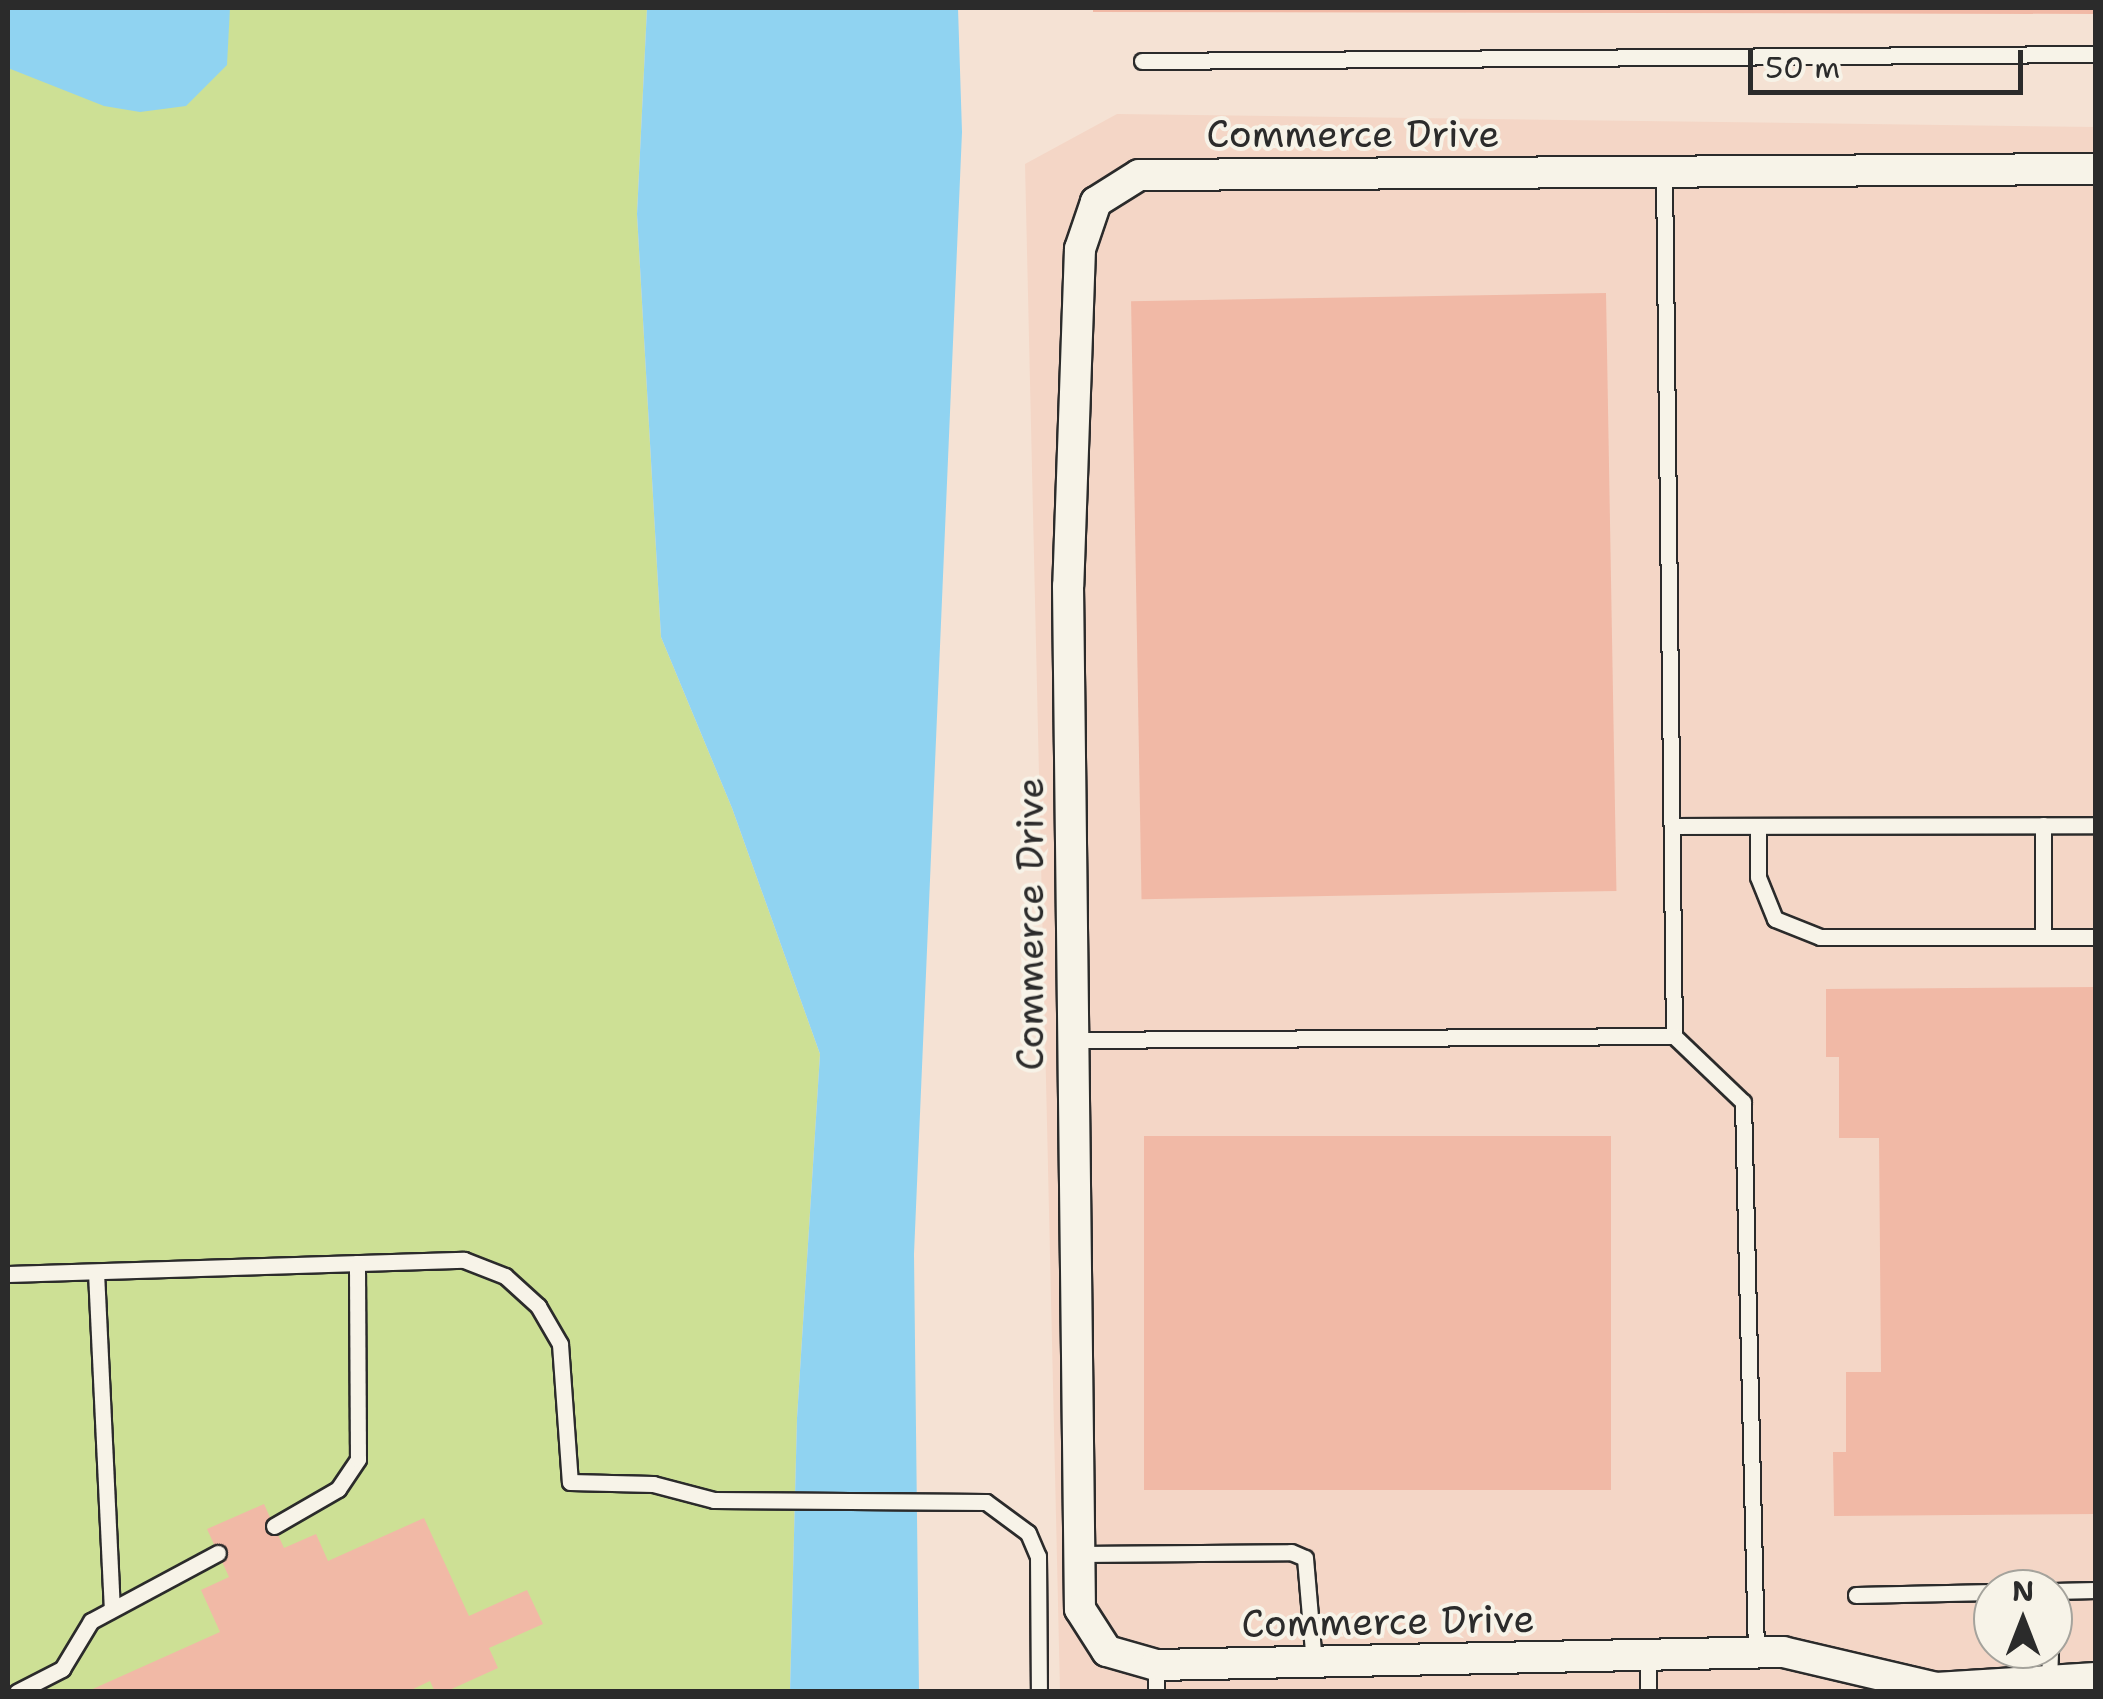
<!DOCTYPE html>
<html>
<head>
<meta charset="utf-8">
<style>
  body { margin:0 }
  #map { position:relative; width:2103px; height:1699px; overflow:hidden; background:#f5e2d4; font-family:"Shantell Sans",sans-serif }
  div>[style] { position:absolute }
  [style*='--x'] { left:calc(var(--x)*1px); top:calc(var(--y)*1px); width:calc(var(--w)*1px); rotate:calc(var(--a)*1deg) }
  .built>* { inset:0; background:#f4d6c6 }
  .green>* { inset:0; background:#cde095 }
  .water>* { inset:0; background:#90d3f1 }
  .building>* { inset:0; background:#f1b9a6; transform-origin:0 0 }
  .roads { filter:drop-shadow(2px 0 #2b2b2b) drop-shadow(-2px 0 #2b2b2b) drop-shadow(0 2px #2b2b2b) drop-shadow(0 -2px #2b2b2b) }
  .service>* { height:15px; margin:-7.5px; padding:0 7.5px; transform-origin:7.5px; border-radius:7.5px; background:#f7f3e8 }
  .minor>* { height:30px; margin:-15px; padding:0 15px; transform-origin:15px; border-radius:15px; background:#f7f3e8 }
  span { translate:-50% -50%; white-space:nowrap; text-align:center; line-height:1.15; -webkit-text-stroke:8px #f7f3e8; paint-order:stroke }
  .street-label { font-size:38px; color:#2b2b2b }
  .frame { position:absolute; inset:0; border:10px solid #2b2b2b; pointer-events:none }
  .north { position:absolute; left:1973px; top:1569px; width:100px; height:100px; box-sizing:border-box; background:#f7f3e8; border:2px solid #a5a39c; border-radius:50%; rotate:0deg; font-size:28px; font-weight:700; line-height:40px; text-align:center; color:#2b2b2b }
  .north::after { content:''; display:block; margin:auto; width:35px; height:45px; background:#2b2b2b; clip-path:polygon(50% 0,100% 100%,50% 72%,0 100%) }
  .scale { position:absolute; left:1748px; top:50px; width:275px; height:45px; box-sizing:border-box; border:5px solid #2b2b2b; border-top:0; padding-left:12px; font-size:30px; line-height:35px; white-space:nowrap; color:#2b2b2b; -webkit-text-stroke:8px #f7f3e8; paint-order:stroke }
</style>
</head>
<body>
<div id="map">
  <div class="built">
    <i style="clip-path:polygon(evenodd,1117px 114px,2095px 127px,2095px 1691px,1060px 1691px,1025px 164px,1117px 114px,1993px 1589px,2053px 1589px,2053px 1649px,1993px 1649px,1993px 1589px)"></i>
  </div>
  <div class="green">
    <i style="clip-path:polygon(8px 8px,647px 8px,637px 214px,661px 637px,732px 808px,820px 1054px,797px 1418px,790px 1691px,8px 1692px)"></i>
  </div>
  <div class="water">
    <i style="clip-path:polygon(8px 8px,230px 8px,227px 65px,186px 106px,140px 112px,104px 106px,8px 68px)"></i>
    <i style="clip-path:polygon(647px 8px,958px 8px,962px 132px,914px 1254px,919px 1691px,790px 1691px,797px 1418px,820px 1054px,732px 808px,661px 637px,637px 214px)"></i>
  </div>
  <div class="building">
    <i style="clip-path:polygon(1093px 8px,2096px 8px,2096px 14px,1093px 12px)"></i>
    <i style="left:1606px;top:293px;width:598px;height:475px;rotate:89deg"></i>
    <i style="clip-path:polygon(2096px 987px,2096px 1514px,1834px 1516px,1833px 1452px,1846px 1452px,1846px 1372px,1881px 1372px,1879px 1138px,1839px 1138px,1839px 1057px,1826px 1057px,1826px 989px)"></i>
    <i style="left:1611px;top:1136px;width:354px;height:467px;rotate:90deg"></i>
    <i style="clip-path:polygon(264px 1504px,284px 1548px,316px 1534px,328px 1561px,424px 1518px,469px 1616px,527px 1590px,543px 1624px,489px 1648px,498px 1668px,445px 1692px,435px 1692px,430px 1681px,407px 1692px,86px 1692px,220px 1632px,201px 1590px,229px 1577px,207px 1529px)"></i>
  </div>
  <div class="roads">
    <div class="service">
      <i style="--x:1142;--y:61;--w:954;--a:-0.42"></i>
      <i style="--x:1664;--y:172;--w:864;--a:89.34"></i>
      <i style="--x:1674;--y:1036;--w:95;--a:43.7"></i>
      <i style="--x:1743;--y:1102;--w:550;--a:88.65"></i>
      <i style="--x:2043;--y:825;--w:112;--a:90"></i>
      <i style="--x:1673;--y:826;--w:423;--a:-0.1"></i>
      <i style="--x:1758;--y:826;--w:51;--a:90"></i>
      <i style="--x:1758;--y:877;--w:45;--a:68"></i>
      <i style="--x:1775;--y:919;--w:48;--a:21.8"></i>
      <i style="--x:1820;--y:937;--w:276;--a:0"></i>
      <i style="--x:1071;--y:1040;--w:603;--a:-0.38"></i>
      <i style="--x:96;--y:1272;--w:334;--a:87.3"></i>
      <i style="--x:8;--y:1274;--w:456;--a:-1.8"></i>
      <i style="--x:464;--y:1260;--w:44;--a:21.3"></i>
      <i style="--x:505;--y:1276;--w:45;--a:42.3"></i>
      <i style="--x:538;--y:1306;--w:44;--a:59.9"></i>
      <i style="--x:560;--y:1344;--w:138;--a:85.9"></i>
      <i style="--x:570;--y:1482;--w:83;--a:1.4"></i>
      <i style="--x:653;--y:1484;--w:63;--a:14.7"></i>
      <i style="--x:714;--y:1500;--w:272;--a:0.4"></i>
      <i style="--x:986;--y:1502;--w:52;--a:36.4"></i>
      <i style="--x:1028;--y:1533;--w:25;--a:67"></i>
      <i style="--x:1038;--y:1556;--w:136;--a:89.6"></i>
      <i style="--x:274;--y:1526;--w:74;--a:-30"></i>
      <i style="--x:338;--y:1489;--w:36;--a:-56"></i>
      <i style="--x:358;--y:1459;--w:196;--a:-90.3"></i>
      <i style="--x:1079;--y:1554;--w:212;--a:-0.5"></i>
      <i style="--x:1291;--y:1552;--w:15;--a:23"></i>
      <i style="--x:1305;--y:1558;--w:104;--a:85.1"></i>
      <i style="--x:2053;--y:1591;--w:43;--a:-1.3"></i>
      <i style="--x:1856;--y:1595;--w:137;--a:-1.3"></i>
      <i style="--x:2049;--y:1681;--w:32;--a:-88"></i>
      <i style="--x:17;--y:1692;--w:51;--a:-27.1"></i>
      <i style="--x:62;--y:1669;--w:56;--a:-58.9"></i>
      <i style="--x:91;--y:1621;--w:144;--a:-28.2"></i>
      <i style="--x:1156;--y:1692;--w:27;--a:-90"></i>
      <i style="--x:1648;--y:1692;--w:36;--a:-90"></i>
    </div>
    <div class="minor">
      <i style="--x:2096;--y:169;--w:957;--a:179.64"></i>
      <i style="--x:1139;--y:175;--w:51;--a:147.9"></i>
      <i style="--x:1096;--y:202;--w:50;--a:108.8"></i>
      <i style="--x:1080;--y:249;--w:337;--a:92"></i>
      <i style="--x:1068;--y:586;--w:1023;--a:89.33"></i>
      <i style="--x:1080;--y:1609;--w:50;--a:57.3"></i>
      <i style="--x:1107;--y:1651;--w:51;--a:15.9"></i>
      <i style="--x:1156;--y:1665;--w:627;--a:-1.19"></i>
      <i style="--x:1783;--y:1652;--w:157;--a:13.2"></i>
      <i style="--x:1936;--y:1688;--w:160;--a:-3.6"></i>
    </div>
  </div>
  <div class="street-label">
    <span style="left:1353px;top:134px">Commerce Drive</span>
    <span style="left:1030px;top:924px;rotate:-90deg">Commerce Drive</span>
    <span style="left:1388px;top:1621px;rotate:-1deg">Commerce Drive</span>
  </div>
  <div class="frame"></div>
  <div class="north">N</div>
  <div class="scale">50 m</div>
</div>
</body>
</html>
